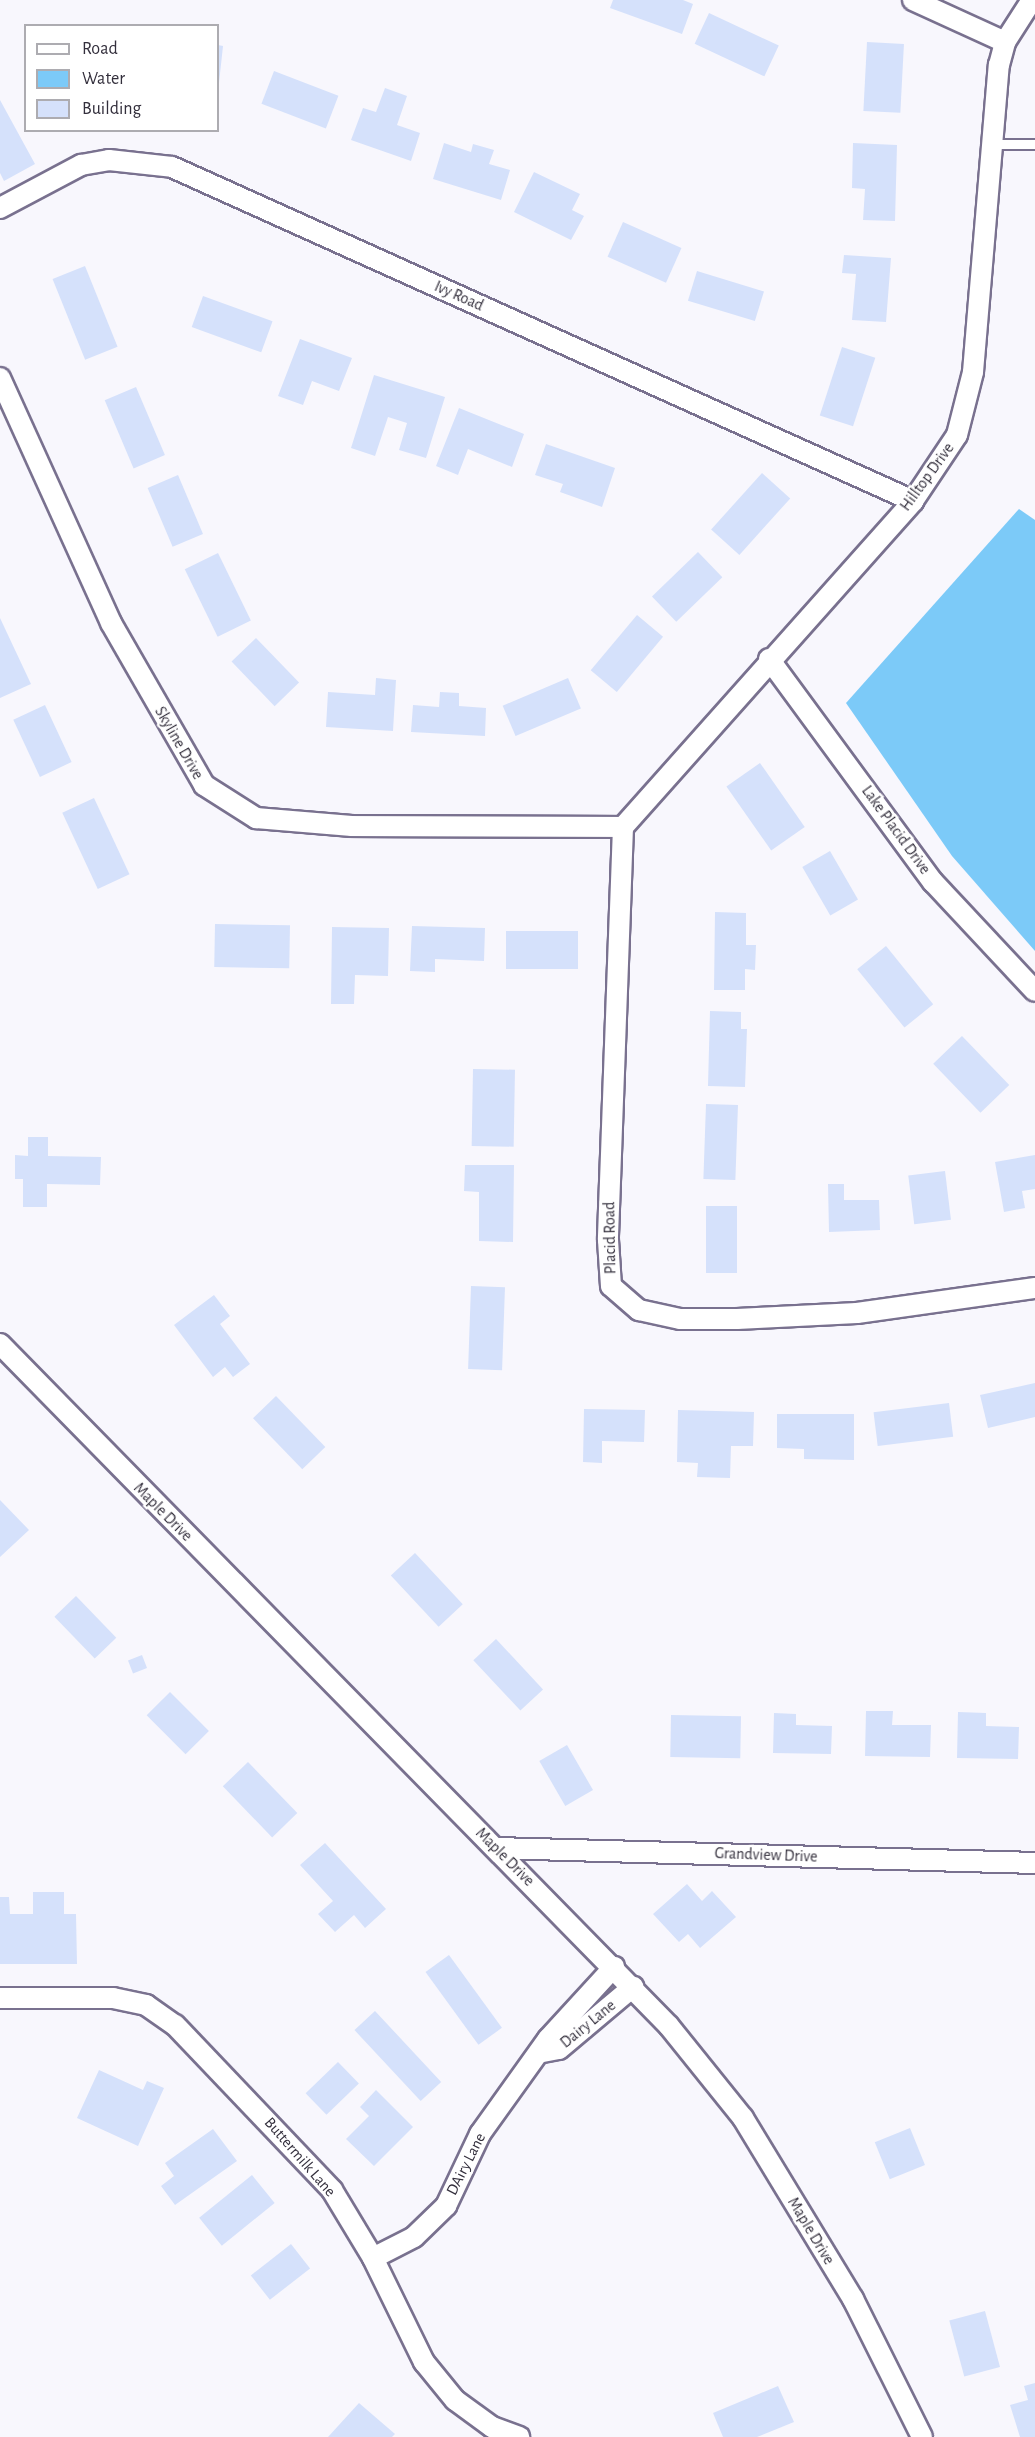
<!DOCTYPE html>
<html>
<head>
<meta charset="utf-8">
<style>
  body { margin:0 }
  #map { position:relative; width:1035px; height:2437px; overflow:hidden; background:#f8f7fd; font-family:"Alegreya Sans",sans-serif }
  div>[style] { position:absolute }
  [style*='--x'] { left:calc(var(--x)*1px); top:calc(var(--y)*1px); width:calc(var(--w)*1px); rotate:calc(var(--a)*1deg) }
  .water>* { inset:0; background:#7ccaf8 }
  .building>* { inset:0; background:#d5e1fb; transform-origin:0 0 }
  .roads { filter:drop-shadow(2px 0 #79718f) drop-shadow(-2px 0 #79718f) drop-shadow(0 2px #79718f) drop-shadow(0 -2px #79718f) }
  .service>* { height:9px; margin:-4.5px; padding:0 4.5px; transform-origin:4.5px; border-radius:4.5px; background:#fff }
  .minor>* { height:20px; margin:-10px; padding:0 10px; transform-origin:10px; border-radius:10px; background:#fff }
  span { translate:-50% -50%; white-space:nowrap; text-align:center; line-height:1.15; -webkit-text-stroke:4.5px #fff; paint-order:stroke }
  .street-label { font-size:16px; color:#332f3c }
  .legend { position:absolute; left:24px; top:24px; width:195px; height:108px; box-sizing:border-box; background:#fff; border:2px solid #adacb1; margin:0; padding:8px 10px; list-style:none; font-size:18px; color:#332f3c }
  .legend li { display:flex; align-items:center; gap:12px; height:30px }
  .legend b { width:30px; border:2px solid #adacb1 }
</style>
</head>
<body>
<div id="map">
  <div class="water">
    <i style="clip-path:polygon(1019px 509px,1035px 520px,1035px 951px,952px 856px,846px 703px)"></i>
  </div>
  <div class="building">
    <i style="clip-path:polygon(613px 0,683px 0,693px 4px,682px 34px,610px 8px)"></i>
    <i style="left:709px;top:13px;width:77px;height:34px;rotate:25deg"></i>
    <i style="left:867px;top:42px;width:37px;height:69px;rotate:3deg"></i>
    <i style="clip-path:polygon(218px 45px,223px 46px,219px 83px,218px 83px)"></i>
    <i style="left:274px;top:71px;width:69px;height:35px;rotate:21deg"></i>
    <i style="clip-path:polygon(385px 88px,407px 96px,397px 125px,420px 133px,411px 161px,351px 140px,363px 108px,376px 112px)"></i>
    <i style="clip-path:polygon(0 100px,35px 164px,4px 181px,0 173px)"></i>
    <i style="clip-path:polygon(444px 143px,471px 152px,473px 144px,494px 150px,489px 164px,510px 170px,501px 200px,433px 179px)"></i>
    <i style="clip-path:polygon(853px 143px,897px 145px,895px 221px,863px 220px,865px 189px,852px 188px)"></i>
    <i style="clip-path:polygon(534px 172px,580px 194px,572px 210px,584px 216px,571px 240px,514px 212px)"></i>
    <i style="left:623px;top:222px;width:64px;height:38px;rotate:24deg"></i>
    <i style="clip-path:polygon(844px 255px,891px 258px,886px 322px,852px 320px,856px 274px,842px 273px)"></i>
    <i style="left:85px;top:266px;width:87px;height:35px;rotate:68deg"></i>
    <i style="left:697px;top:271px;width:70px;height:31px;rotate:17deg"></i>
    <i style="left:203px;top:296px;width:74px;height:33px;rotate:20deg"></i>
    <i style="clip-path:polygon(300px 339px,352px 358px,339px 391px,312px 381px,303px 405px,278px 396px)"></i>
    <i style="left:842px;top:347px;width:35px;height:72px;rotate:18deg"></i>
    <i style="clip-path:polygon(374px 375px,445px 397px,426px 458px,399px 450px,407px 423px,388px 417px,375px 456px,351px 448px)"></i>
    <i style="left:136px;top:387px;width:74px;height:34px;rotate:67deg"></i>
    <i style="clip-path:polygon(459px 408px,524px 434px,512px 467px,468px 449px,458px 475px,436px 466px)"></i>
    <i style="clip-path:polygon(546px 444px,615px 468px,602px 507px,560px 492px,563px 484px,535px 475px)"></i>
    <i style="left:762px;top:473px;width:38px;height:76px;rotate:42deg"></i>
    <i style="left:178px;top:475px;width:64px;height:33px;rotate:67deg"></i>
    <i style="left:698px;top:552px;width:35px;height:64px;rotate:46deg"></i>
    <i style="left:218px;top:553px;width:75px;height:37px;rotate:64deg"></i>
    <i style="left:637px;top:615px;width:34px;height:72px;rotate:40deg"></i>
    <i style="clip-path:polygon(0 618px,31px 684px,0 698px)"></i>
    <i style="left:256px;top:638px;width:62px;height:34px;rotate:46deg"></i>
    <i style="clip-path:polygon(376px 678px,396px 680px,393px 731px,326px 727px,328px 692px,375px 695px)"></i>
    <i style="left:568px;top:678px;width:33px;height:71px;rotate:67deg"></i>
    <i style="clip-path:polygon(440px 692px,459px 693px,459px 706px,486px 708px,485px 736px,411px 732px,413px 705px,439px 707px)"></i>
    <i style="left:45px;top:705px;width:63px;height:35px;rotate:65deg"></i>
    <i style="left:760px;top:763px;width:78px;height:41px;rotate:55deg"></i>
    <i style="left:94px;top:798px;width:84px;height:35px;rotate:65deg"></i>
    <i style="left:830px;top:851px;width:56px;height:32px;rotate:60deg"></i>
    <i style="clip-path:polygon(715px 912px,746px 913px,746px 945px,756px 945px,755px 970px,745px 969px,745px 990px,714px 990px)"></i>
    <i style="left:215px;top:924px;width:75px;height:43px;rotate:1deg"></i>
    <i style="clip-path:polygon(412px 926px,485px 928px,484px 961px,435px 959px,435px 972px,410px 971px)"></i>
    <i style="clip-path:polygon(332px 927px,389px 928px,388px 976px,355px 975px,354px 1004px,331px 1004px)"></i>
    <i style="left:506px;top:931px;width:72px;height:38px"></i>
    <i style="left:886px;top:946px;width:75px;height:37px;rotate:51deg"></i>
    <i style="clip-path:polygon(710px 1011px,741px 1012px,741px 1029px,747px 1029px,745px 1087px,708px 1086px)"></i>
    <i style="left:962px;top:1036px;width:68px;height:40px;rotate:46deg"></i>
    <i style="left:473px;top:1069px;width:42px;height:77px;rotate:1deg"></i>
    <i style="left:706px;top:1104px;width:32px;height:75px;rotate:2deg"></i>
    <i style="clip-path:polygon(28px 1137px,48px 1137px,48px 1156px,101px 1157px,100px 1185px,47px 1184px,47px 1207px,23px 1207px,23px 1179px,15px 1179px,15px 1155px,28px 1156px)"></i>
    <i style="clip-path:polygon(1035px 1155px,1035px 1189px,1022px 1191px,1025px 1208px,1004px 1212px,995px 1162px)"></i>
    <i style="clip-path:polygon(465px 1165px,514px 1165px,513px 1242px,479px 1241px,479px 1192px,464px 1191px)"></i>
    <i style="left:945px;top:1171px;width:49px;height:37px;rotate:83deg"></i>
    <i style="clip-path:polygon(828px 1184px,844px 1184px,844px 1200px,879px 1200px,880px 1230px,829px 1232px)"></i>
    <i style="left:706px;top:1206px;width:31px;height:67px"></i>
    <i style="left:471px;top:1286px;width:34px;height:83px;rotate:2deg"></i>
    <i style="clip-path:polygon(214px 1295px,230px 1316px,220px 1324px,250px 1364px,233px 1377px,225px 1367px,213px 1377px,174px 1325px)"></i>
    <i style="clip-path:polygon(1035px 1383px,1035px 1417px,988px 1428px,980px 1395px)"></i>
    <i style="left:276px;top:1396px;width:71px;height:32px;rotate:46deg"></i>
    <i style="left:949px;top:1403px;width:34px;height:76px;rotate:83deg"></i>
    <i style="clip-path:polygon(584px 1409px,645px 1410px,644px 1442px,602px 1441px,602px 1463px,583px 1462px)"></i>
    <i style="clip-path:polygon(678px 1410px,754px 1412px,753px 1446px,731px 1446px,730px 1478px,697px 1477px,698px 1463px,677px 1462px)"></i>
    <i style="clip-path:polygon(777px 1414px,854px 1414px,854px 1460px,804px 1459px,804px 1449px,777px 1448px)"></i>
    <i style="clip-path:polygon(0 1500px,29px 1530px,0 1557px)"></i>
    <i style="left:415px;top:1553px;width:70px;height:33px;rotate:47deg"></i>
    <i style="left:76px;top:1596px;width:58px;height:30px;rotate:46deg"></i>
    <i style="left:496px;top:1639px;width:69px;height:31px;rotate:47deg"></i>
    <i style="left:142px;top:1655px;width:14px;height:15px;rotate:69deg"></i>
    <i style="left:170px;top:1692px;width:55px;height:33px;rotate:45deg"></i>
    <i style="clip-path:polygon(866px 1711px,893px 1711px,892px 1725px,931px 1725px,930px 1757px,865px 1756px)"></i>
    <i style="clip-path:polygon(958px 1712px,986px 1713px,986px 1726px,1019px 1727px,1018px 1759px,957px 1758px)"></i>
    <i style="clip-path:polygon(774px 1713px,796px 1714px,796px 1725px,832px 1726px,831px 1754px,773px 1753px)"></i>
    <i style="left:671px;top:1715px;width:70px;height:42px;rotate:1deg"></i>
    <i style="left:567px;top:1745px;width:52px;height:32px;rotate:60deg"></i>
    <i style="left:248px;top:1762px;width:71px;height:35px;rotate:46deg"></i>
    <i style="clip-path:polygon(325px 1843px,386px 1909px,365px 1928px,354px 1915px,335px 1932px,318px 1914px,333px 1901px,300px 1865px)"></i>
    <i style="clip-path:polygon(687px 1884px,702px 1901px,712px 1891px,736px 1917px,700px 1948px,688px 1934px,679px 1942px,653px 1914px)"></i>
    <i style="clip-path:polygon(33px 1892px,64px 1892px,64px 1914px,76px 1914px,77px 1964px,0 1964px,0 1897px,9px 1897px,10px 1914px,33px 1914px)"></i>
    <i style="left:449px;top:1955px;width:90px;height:29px;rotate:54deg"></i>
    <i style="left:375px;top:2011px;width:97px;height:28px;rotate:47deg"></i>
    <i style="left:338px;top:2062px;width:30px;height:45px;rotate:46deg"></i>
    <i style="clip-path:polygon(99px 2070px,143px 2090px,147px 2081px,164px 2088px,138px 2146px,77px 2118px)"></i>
    <i style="clip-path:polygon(376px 2090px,413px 2127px,374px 2166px,346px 2139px,369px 2116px,360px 2107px)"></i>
    <i style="left:910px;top:2128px;width:40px;height:38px;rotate:68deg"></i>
    <i style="clip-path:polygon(213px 2129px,237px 2161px,175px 2205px,161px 2186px,174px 2176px,165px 2163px)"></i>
    <i style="left:252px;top:2175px;width:36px;height:68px;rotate:51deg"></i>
    <i style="left:291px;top:2244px;width:31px;height:51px;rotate:52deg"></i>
    <i style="left:985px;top:2311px;width:58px;height:37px;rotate:75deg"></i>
    <i style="clip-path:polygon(1035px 2383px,1035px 2437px,1020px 2437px,1010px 2405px,1028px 2400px,1024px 2386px)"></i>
    <i style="clip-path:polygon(778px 2386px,794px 2422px,757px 2437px,723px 2437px,713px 2413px)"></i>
    <i style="clip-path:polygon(359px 2403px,395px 2434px,392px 2437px,328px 2437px)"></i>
  </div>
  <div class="roads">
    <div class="service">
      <i style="--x:991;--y:144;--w:44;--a:0"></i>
    </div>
    <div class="minor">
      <i style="--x:913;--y:0;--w:101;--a:24.5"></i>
      <i style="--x:0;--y:208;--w:92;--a:-28"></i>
      <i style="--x:81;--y:165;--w:28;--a:-10"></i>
      <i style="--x:109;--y:160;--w:63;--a:6.3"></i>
      <i style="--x:172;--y:167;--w:813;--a:24.26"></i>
      <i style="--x:0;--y:378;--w:269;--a:65.6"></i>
      <i style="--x:111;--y:623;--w:187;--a:60.1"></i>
      <i style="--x:204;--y:785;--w:62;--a:32.4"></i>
      <i style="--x:256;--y:818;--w:96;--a:4.8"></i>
      <i style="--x:352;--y:826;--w:271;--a:0.2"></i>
      <i style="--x:769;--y:659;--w:277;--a:53.7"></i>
      <i style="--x:933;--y:882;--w:149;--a:46.9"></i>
      <i style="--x:623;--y:827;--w:436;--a:-48.3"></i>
      <i style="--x:913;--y:501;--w:79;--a:-56.3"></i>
      <i style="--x:957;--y:435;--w:65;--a:-75.7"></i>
      <i style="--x:973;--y:372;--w:308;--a:-85.2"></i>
      <i style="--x:999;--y:65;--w:24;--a:-75"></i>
      <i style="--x:1005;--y:42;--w:50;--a:-57.3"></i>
      <i style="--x:623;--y:827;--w:413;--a:92.1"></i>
      <i style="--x:608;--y:1240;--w:46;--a:86.3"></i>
      <i style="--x:611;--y:1286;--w:37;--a:41"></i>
      <i style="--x:639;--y:1310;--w:42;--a:12.4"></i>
      <i style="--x:680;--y:1319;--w:57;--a:0"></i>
      <i style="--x:737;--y:1319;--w:120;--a:-2.9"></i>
      <i style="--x:857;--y:1313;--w:180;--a:-8"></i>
      <i style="--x:0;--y:1344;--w:955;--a:45.55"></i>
      <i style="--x:669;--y:2026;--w:118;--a:51.2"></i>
      <i style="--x:743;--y:2118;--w:212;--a:58.7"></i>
      <i style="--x:853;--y:2299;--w:154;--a:63.4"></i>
      <i style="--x:496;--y:1848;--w:539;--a:1.59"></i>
      <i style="--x:0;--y:1998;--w:113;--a:0"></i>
      <i style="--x:113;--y:1998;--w:34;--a:12"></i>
      <i style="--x:146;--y:2005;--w:35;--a:35"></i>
      <i style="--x:175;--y:2025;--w:228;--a:46.4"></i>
      <i style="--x:332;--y:2190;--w:79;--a:58.9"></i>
      <i style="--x:373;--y:2258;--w:116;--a:63.9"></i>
      <i style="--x:424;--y:2362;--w:49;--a:50.8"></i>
      <i style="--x:455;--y:2400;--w:46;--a:36.1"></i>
      <i style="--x:492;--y:2427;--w:29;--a:20"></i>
      <i style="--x:543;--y:2052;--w:16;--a:-11"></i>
      <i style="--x:559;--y:2049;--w:97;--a:-40"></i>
      <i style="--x:373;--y:2258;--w:46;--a:-27.1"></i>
      <i style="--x:414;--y:2237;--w:45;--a:-44.1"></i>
      <i style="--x:446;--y:2206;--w:80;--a:-64.7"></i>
      <i style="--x:480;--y:2134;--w:117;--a:-54.4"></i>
      <i style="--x:548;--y:2039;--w:98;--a:-47.5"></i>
    </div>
  </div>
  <div class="street-label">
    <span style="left:459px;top:296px;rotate:24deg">Ivy Road</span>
    <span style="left:927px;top:477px;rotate:-54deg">Hilltop Drive</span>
    <span style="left:179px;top:743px;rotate:60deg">Skyline Drive</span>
    <span style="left:896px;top:830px;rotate:54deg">Lake Placid Drive</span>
    <span style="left:610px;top:1238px;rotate:-91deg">Placid Road</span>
    <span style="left:163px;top:1512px;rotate:45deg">Maple Drive</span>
    <span style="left:766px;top:1855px;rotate:2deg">Grandview Drive</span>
    <span style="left:505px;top:1857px;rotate:45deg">Maple Drive</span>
    <span style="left:588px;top:2024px;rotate:-39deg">Dairy Lane</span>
    <span style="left:300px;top:2157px;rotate:49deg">Buttermilk Lane</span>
    <span style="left:466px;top:2164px;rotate:-63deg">DAiry Lane</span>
    <span style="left:811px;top:2231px;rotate:59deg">Maple Drive</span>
  </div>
  <ul class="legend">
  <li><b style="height:8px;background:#fff"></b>Road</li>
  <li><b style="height:16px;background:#7ccaf8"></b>Water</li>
  <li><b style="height:16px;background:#d5e1fb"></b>Building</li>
  </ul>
</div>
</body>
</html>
